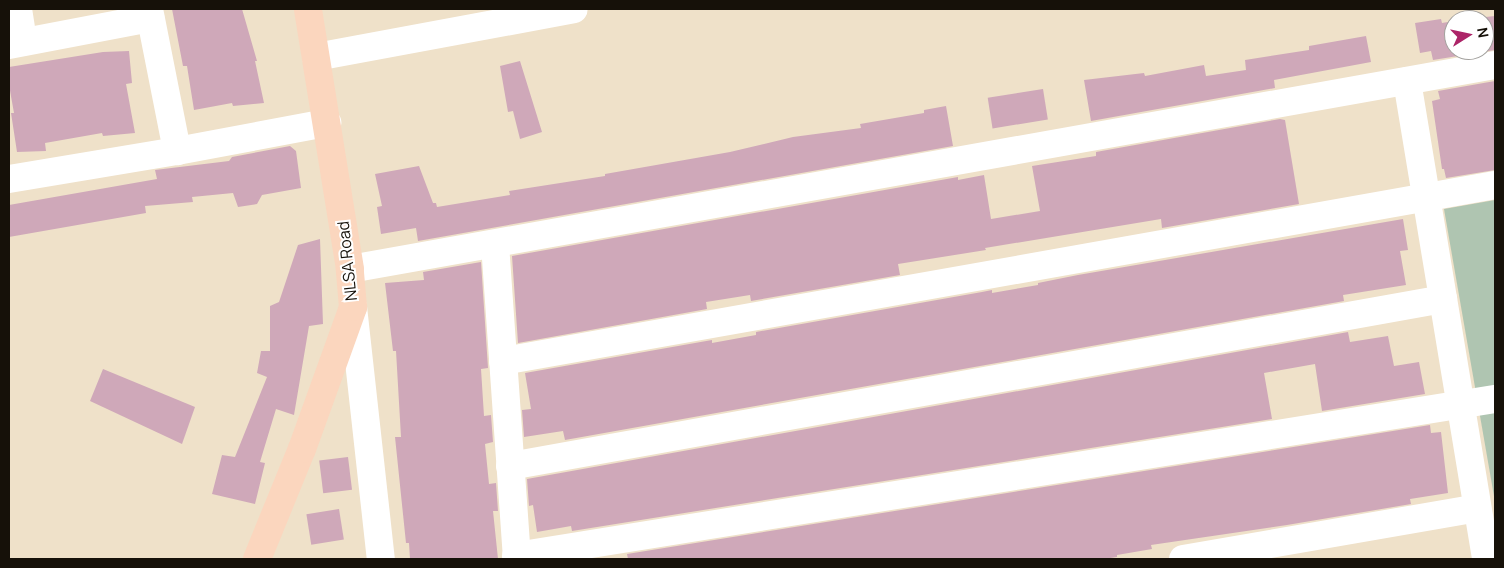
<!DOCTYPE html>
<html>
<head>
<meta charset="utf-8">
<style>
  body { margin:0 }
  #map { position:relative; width:1504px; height:568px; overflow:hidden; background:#efe1c9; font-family:Manrope,sans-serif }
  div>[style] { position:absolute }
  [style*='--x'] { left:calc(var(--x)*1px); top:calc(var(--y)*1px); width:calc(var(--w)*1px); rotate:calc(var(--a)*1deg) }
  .green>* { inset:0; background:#afc5b1 }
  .building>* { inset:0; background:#cfa8b9; transform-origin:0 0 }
  .minor>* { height:28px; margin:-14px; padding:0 14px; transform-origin:14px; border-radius:14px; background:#fff }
  .major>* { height:28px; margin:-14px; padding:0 14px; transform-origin:14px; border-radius:14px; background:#fbd6be }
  span { translate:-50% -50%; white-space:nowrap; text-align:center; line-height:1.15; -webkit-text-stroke:4px #fff; paint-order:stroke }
  .street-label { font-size:16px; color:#161109 }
  .frame { position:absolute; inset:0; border:10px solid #161109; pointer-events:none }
  .north { position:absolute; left:1444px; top:10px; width:50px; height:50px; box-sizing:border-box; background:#fff; border:1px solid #a2a09d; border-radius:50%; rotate:80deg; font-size:14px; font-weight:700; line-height:20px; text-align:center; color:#161109 }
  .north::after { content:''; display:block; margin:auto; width:18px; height:22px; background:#ac2468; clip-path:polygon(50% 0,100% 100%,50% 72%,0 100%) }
</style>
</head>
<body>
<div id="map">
  <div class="green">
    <i style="clip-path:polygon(1495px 200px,1495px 502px,1444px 209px)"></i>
  </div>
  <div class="building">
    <i style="clip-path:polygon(172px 9px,242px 9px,257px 61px,255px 61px,264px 103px,233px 106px,232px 103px,194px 110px,187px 66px,183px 66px)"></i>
    <i style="clip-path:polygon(1495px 16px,1495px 50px,1433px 60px,1431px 51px,1420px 53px,1415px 23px,1441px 19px,1442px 23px,1454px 21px,1454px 50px,1484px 50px,1484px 20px,1457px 20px)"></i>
    <i style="clip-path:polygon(1366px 36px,1371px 62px,1274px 80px,1275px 88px,1091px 121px,1084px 80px,1144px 73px,1145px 76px,1204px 65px,1206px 76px,1246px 70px,1245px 60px,1309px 50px,1309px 46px)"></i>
    <i style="clip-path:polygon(129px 51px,132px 83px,126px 84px,135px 133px,103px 136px,102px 133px,45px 143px,46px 151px,17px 152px,11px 113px,14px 113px,9px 85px,9px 67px,103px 52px)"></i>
    <i style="clip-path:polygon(520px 61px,542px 132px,520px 139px,513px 111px,508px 112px,500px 66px)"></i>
    <i style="clip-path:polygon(1495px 81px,1495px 170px,1446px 178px,1444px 169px,1442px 169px,1432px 101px,1440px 99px,1438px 91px)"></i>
    <i style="left:1043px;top:89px;width:31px;height:56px;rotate:81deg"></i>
    <i style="clip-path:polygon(946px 106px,953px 146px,418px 241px,416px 228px,381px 234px,377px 207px,382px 206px,375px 174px,419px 166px,433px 203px,436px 203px,437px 207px,510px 195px,509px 191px,605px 176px,605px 174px,730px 152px,793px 137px,861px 128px,860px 124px,924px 113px,924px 110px)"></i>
    <i style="clip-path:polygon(1280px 119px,1285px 120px,1299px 204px,1162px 228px,1161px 219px,985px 248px,986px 250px,898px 264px,900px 275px,751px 301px,750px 295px,706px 302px,707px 309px,518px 343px,512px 256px,958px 177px,958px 180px,984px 175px,991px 219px,1040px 211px,1032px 166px,1096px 156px,1096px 152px)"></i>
    <i style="clip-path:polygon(290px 146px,296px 151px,301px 188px,262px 195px,257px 204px,238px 207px,233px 193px,192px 197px,193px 202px,145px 206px,146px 213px,9px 237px,9px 205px,157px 179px,155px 170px,229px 161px,232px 157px)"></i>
    <i style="clip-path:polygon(1403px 219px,1408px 250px,1400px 251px,1406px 285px,1343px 295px,1344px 301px,565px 440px,563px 431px,524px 437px,522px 410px,531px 409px,525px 373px,712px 340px,712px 343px,756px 335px,756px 332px,982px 292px,992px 290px,992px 293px,1038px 285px,1038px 283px,1078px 275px)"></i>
    <i style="clip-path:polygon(320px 239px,323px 324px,309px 326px,294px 415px,276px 409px,260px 462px,265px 463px,255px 504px,212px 494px,222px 455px,235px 457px,267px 377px,257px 373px,261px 351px,270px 351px,270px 306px,279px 302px,298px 245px)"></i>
    <i style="clip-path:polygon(481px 262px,488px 368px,481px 369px,484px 416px,491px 415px,493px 442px,485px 444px,489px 484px,496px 483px,498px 511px,493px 511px,498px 559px,410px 559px,409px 543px,406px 543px,395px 437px,401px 437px,396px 351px,393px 351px,385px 283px,424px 280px,423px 272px)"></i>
    <i style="clip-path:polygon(1348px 332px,1350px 342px,1388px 336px,1394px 366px,1419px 362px,1425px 394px,1322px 411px,1315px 364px,1264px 373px,1272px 419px,572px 531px,571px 526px,537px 532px,533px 505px,529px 506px,527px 479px)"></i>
    <i style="clip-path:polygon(103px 369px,195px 407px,182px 444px,90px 401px)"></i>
    <i style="clip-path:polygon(1430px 425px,1431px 433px,1441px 432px,1448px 493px,1410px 499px,1411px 504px,1287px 525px,1151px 545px,1152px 549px,1117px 555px,1117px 557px,1104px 559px,628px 559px,627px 554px)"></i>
    <i style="left:348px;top:457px;width:33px;height:29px;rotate:83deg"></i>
    <i style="left:339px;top:509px;width:31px;height:33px;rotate:81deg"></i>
  </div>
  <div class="minor">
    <i style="--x:18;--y:9;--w:33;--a:81"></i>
    <i style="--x:149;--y:9;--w:145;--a:78.8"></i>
    <i style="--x:9;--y:45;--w:144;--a:-10.8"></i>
    <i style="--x:316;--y:57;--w:262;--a:-10.5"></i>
    <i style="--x:1407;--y:81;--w:484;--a:80.6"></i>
    <i style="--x:9;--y:179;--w:170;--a:-9.5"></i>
    <i style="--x:177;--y:151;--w:153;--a:-10.6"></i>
    <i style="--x:495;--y:244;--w:316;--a:86"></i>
    <i style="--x:350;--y:269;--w:1163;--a:-10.1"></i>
    <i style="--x:353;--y:307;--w:254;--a:83.7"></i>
    <i style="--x:503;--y:361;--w:1007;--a:-10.06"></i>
    <i style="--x:510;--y:466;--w:948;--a:-10.15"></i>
    <i style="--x:516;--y:556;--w:992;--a:-9.11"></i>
    <i style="--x:1183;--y:559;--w:298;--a:-9.8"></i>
  </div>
  <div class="major">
    <i style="--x:257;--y:559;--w:119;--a:-67.8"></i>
    <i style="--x:302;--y:449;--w:151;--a:-70.2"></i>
    <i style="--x:353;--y:307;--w:38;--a:-95"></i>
    <i style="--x:350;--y:269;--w:263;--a:-99.2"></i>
  </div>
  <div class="street-label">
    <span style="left:347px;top:261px;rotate:-96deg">NLSA Road</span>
  </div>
  <div class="frame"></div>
  <div class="north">N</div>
</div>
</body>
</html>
